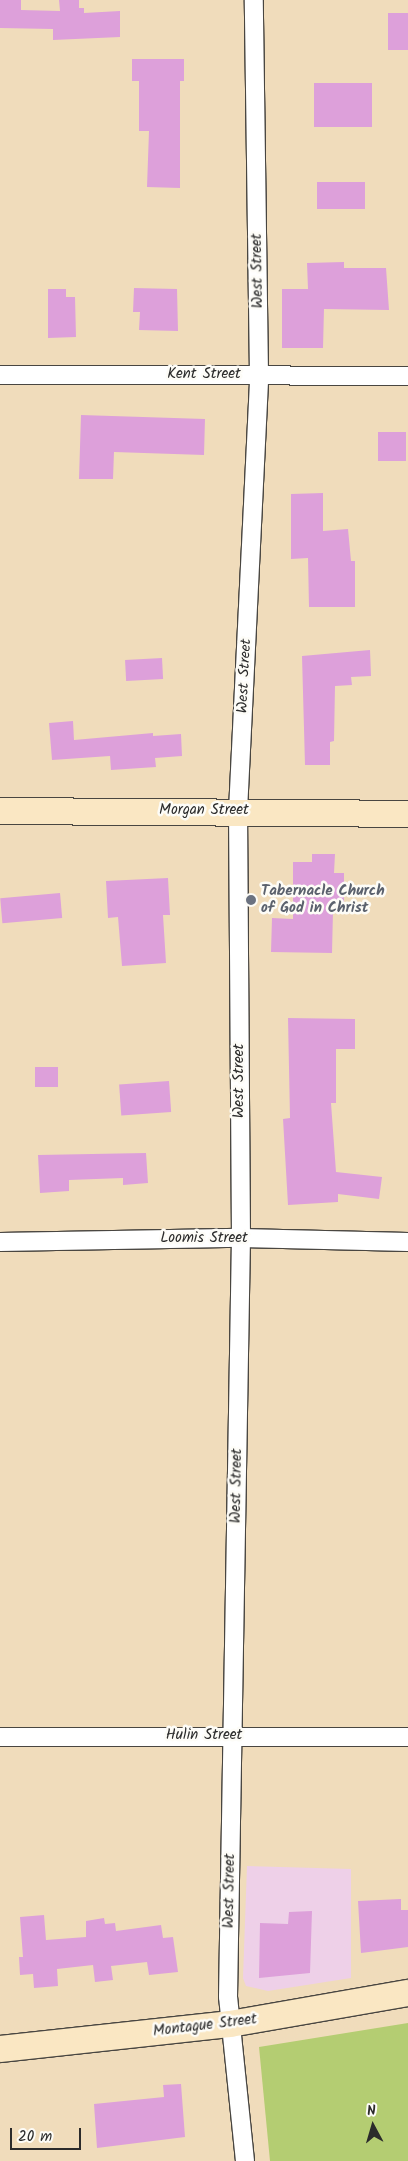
<!DOCTYPE html>
<html>
<head>
<meta charset="utf-8">
<style>
  body { margin:0 }
  #map { position:relative; width:408px; height:2161px; overflow:hidden; background:#f0dcbb; font-family:Kalam,sans-serif }
  div>[style] { position:absolute }
  [style*='--x'] { left:calc(var(--x)*1px); top:calc(var(--y)*1px); width:calc(var(--w)*1px); rotate:calc(var(--a)*1deg) }
  .built>* { inset:0; background:#eed0e8 }
  .green>* { inset:0; background:#b4cd72 }
  .building>* { inset:0; background:#dda0da; transform-origin:0 0 }
  .roads { filter:drop-shadow(1px 0 #494641) drop-shadow(-1px 0 #494641) drop-shadow(0 1px #494641) drop-shadow(0 -1px #494641) }
  .street>* { height:18px; margin:-9px; padding:0 9px; transform-origin:9px; border-radius:9px; background:#fff }
  .secondary>* { height:26px; margin:-13px; padding:0 13px; transform-origin:13px; border-radius:13px; background:#fae7c3 }
  .dots>* { width:14px; height:14px; translate:-50% -50%; box-sizing:border-box; border:2px solid #fdfcf7; border-radius:50% }
  span { translate:-50% -50%; white-space:nowrap; text-align:center; line-height:1.15; -webkit-text-stroke:5px #fdfcf7; paint-order:stroke }
  .street-label { font-size:15px; color:#2b2b2b }
  .worship-label { font-size:15px; color:#5b616d; font-weight:700 }
  .left { translate:0 -50%; text-align:left }
  .north { position:absolute; left:348px; top:2101px; width:50px; height:50px; -webkit-text-stroke:4px #fdfcf7; paint-order:stroke; rotate:354deg; font-size:14px; font-weight:700; line-height:20px; text-align:center; color:#2b2b2b }
  .north::after { content:''; display:block; margin:auto; width:18px; height:22px; background:#2b2b2b; clip-path:polygon(50% 0,100% 100%,50% 72%,0 100%) }
  .scale { position:absolute; left:10px; top:2128px; width:71px; height:22px; box-sizing:border-box; border:2px solid #2b2b2b; border-top:0; padding-left:6px; font-size:15px; line-height:18px; white-space:nowrap; color:#2b2b2b; -webkit-text-stroke:4px #fdfcf7; paint-order:stroke }
</style>
</head>
<body>
<div id="map">
  <div class="built">
    <i style="clip-path:polygon(247px 1866px,351px 1869px,351px 1978px,268px 1991px,246px 1986px,243px 1978px)"></i>
  </div>
  <div class="green">
    <i style="clip-path:polygon(408px 2023px,408px 2161px,270px 2161px,259px 2047px)"></i>
  </div>
  <div class="building">
    <i style="clip-path:polygon(0 0,21px 0,21px 10px,60px 11px,59px 0,79px 0,79px 8px,84px 8px,84px 13px,120px 11px,120px 37px,53px 40px,53px 29px,0 28px)"></i>
    <i style="left:388px;top:13px;width:20px;height:37px"></i>
    <i style="clip-path:polygon(132px 59px,184px 59px,184px 81px,180px 81px,180px 188px,147px 187px,149px 131px,139px 131px,139px 81px,132px 81px)"></i>
    <i style="left:314px;top:83px;width:58px;height:44px"></i>
    <i style="left:317px;top:182px;width:48px;height:27px"></i>
    <i style="clip-path:polygon(344px 262px,344px 268px,386px 268px,389px 310px,324px 309px,323px 348px,282px 348px,282px 289px,308px 289px,307px 263px)"></i>
    <i style="clip-path:polygon(134px 288px,177px 289px,178px 331px,139px 330px,140px 312px,133px 312px)"></i>
    <i style="clip-path:polygon(48px 289px,66px 289px,66px 297px,75px 297px,76px 337px,48px 338px)"></i>
    <i style="clip-path:polygon(81px 415px,205px 419px,204px 455px,114px 452px,113px 479px,79px 479px)"></i>
    <i style="left:378px;top:432px;width:28px;height:29px"></i>
    <i style="clip-path:polygon(323px 493px,323px 531px,348px 529px,351px 561px,355px 561px,355px 607px,309px 607px,308px 558px,291px 559px,291px 494px)"></i>
    <i style="clip-path:polygon(370px 650px,371px 676px,351px 677px,352px 685px,335px 686px,334px 741px,330px 742px,330px 765px,305px 765px,302px 656px)"></i>
    <i style="left:162px;top:658px;width:21px;height:37px;rotate:87deg"></i>
    <i style="clip-path:polygon(73px 721px,74px 740px,153px 733px,153px 736px,181px 734px,182px 756px,155px 758px,156px 767px,111px 770px,110px 756px,52px 760px,49px 723px)"></i>
    <i style="clip-path:polygon(312px 854px,335px 854px,334px 873px,344px 873px,344px 911px,333px 911px,332px 953px,271px 952px,272px 918px,293px 919px,293px 862px,312px 862px)"></i>
    <i style="clip-path:polygon(168px 878px,170px 915px,163px 915px,166px 963px,122px 966px,118px 917px,108px 918px,106px 881px)"></i>
    <i style="left:60px;top:893px;width:25px;height:60px;rotate:85deg"></i>
    <i style="clip-path:polygon(288px 1018px,355px 1019px,355px 1049px,336px 1049px,336px 1103px,331px 1103px,336px 1172px,382px 1177px,379px 1199px,338px 1194px,338px 1202px,288px 1205px,283px 1119px,290px 1118px)"></i>
    <i style="left:35px;top:1067px;width:23px;height:20px"></i>
    <i style="left:169px;top:1081px;width:31px;height:50px;rotate:86deg"></i>
    <i style="clip-path:polygon(146px 1153px,148px 1183px,123px 1185px,123px 1178px,69px 1180px,69px 1191px,40px 1193px,38px 1155px)"></i>
    <i style="clip-path:polygon(401px 1899px,401px 1910px,408px 1910px,408px 1947px,361px 1953px,358px 1901px)"></i>
    <i style="clip-path:polygon(312px 1911px,310px 1973px,259px 1978px,260px 1923px,288px 1924px,289px 1912px)"></i>
    <i style="clip-path:polygon(44px 1915px,46px 1940px,86px 1937px,86px 1921px,104px 1918px,105px 1924px,115px 1923px,116px 1931px,161px 1925px,163px 1938px,173px 1937px,178px 1972px,149px 1975px,147px 1962px,111px 1966px,113px 1980px,95px 1982px,93px 1965px,57px 1969px,58px 1986px,34px 1988px,33px 1974px,20px 1975px,19px 1957px,23px 1957px,20px 1917px)"></i>
    <i style="clip-path:polygon(181px 2084px,185px 2137px,97px 2148px,94px 2104px,164px 2097px,163px 2085px)"></i>
  </div>
  <div class="roads">
    <div class="street">
      <i style="--x:0;--y:375;--w:408;--a:0.1"></i>
      <i style="--x:0;--y:1242;--w:241;--a:-1"></i>
      <i style="--x:241;--y:1238;--w:167;--a:1.4"></i>
      <i style="--x:0;--y:1737;--w:408;--a:0"></i>
      <i style="--x:245;--y:2161;--w:165;--a:-95.9"></i>
      <i style="--x:228;--y:1997;--w:759;--a:-89.02"></i>
      <i style="--x:241;--y:1238;--w:427;--a:-90.4"></i>
      <i style="--x:238;--y:811;--w:437;--a:-87.2"></i>
      <i style="--x:259;--y:375;--w:375;--a:-90.8"></i>
    </div>
    <div class="secondary">
      <i style="--x:0;--y:811;--w:408;--a:0.4"></i>
      <i style="--x:0;--y:2049;--w:231;--a:-6.2"></i>
      <i style="--x:230;--y:2024;--w:181;--a:-9.9"></i>
    </div>
  </div>
  <div class="dots">
    <i style="left:251px;top:900px;background:#6b7280"></i>
  </div>
  <div class="street-label">
    <span style="left:258px;top:271px;rotate:-91deg">West Street</span>
    <span style="left:204px;top:375px">Kent Street</span>
    <span style="left:245px;top:676px;rotate:-87deg">West Street</span>
    <span style="left:204px;top:811px">Morgan Street</span>
    <span style="left:240px;top:1081px;rotate:-90deg">West Street</span>
    <span style="left:204px;top:1239px">Loomis Street</span>
    <span style="left:237px;top:1486px;rotate:-89deg">West Street</span>
    <span style="left:204px;top:1736px">Hulin Street</span>
    <span style="left:230px;top:1891px;rotate:-89deg">West Street</span>
    <span style="left:205px;top:2026px;rotate:-7deg">Montague Street</span>
  </div>
  <div class="worship-label">
    <span class="left" style="left:261px;top:900px">Tabernacle Church<br>of God in Christ</span>
  </div>
  <div class="north">N</div>
  <div class="scale">20 m</div>
</div>
</body>
</html>
